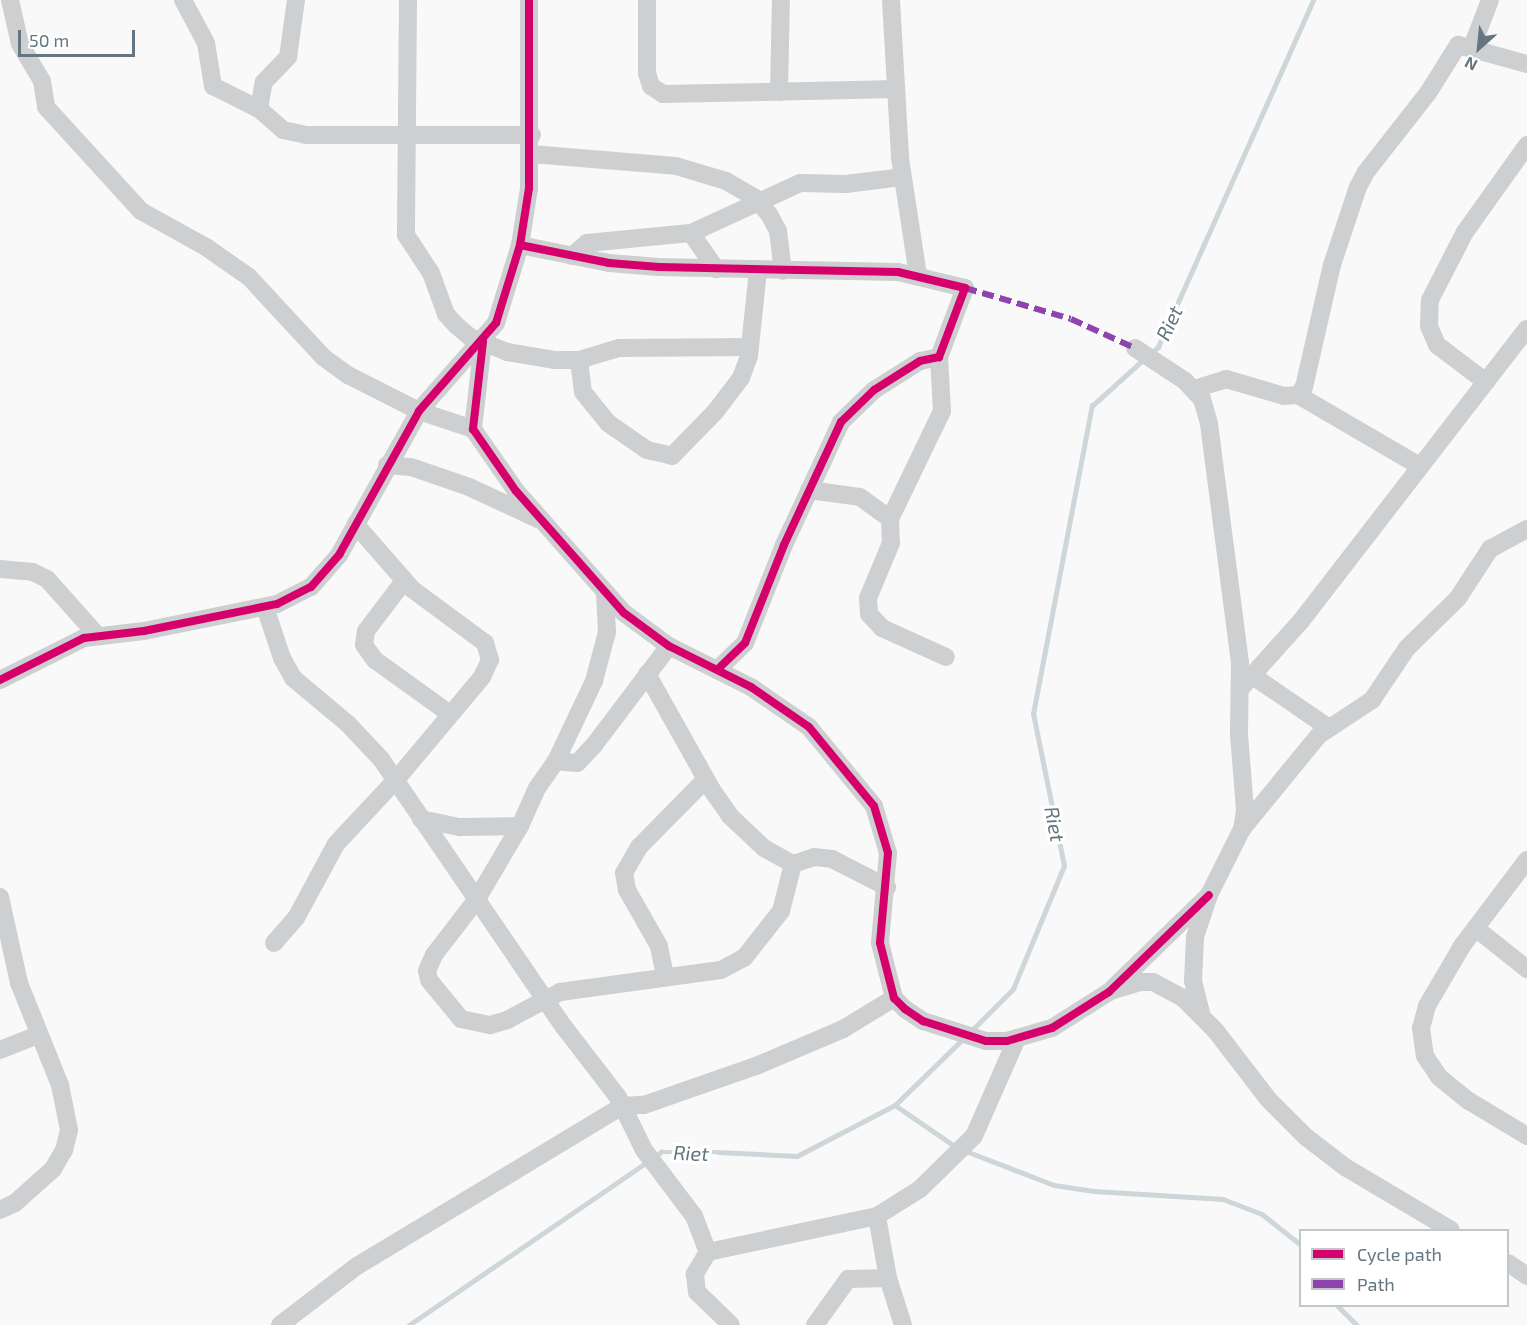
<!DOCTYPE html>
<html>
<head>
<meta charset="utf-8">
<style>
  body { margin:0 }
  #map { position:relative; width:1527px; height:1325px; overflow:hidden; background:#f9f9f9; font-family:"Exo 2",sans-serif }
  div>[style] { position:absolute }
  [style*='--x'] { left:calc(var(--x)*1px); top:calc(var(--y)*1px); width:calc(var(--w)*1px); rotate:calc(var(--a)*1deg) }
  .stream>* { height:4.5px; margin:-2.25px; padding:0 2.25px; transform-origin:2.25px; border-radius:2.25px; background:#ced6d9 }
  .minor>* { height:18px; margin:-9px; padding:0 9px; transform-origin:9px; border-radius:9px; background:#cecfd0 }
  .quiet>* { height:6px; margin-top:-3px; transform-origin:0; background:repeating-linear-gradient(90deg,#8e44ad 0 12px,transparent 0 18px) }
  .cycleway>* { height:8px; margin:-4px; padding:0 4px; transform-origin:4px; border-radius:4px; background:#d6006c }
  span { translate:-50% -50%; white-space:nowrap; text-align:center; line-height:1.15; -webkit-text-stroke:6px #fff; paint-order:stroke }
  .water-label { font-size:20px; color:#60757c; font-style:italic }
  .legend { position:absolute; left:1299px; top:1229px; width:210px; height:78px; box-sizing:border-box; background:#fff; border:2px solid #c1c8cd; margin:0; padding:8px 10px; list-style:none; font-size:18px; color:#657683 }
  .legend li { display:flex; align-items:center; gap:12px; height:30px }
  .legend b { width:30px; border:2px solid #c1c8cd }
  .north { position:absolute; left:1449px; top:18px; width:60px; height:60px; -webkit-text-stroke:4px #fff; paint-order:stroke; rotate:207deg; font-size:16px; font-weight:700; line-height:24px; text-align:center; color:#657683 }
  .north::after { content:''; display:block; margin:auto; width:21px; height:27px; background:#657683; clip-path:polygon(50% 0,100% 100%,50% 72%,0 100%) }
  .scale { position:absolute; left:18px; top:30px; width:117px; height:27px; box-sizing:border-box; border:3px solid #657683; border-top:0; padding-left:8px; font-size:18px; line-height:21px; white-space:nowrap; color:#657683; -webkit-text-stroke:4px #fff; paint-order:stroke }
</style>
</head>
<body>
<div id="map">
  <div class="stream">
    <i style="--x:1150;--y:354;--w:11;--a:-41"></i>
    <i style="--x:1158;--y:347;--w:380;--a:-65.9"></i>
    <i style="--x:970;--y:1032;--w:61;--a:-45"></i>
    <i style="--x:1013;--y:989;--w:133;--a:-67.5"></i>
    <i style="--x:1064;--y:866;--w:155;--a:-101.5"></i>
    <i style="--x:1033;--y:714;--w:314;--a:-79.2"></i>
    <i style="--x:1092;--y:406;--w:70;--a:-42.1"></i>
    <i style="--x:895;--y:1105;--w:74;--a:34.5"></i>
    <i style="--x:966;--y:1151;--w:94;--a:21.1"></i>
    <i style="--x:1054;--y:1185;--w:40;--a:8.5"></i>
    <i style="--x:1094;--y:1191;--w:129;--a:3.5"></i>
    <i style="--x:1223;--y:1199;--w:42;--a:21"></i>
    <i style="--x:1262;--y:1214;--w:48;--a:38.3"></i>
    <i style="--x:654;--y:1157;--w:9;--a:-36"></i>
    <i style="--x:661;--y:1152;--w:57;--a:0"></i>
    <i style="--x:718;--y:1152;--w:79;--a:2.9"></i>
    <i style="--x:797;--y:1156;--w:110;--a:-27.5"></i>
    <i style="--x:895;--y:1105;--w:96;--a:-44.2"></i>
    <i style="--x:1338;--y:1306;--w:27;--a:45"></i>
    <i style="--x:409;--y:1325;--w:288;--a:-34.4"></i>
  </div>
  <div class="minor">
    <i style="--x:10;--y:0;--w:45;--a:77.2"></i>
    <i style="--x:20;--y:44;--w:43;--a:59.3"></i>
    <i style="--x:42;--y:81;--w:26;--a:81"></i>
    <i style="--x:46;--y:107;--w:141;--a:47.6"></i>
    <i style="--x:141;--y:211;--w:74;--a:29"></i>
    <i style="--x:206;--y:247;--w:52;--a:34.9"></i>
    <i style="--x:249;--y:277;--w:109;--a:47.2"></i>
    <i style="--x:323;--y:357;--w:31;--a:36"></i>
    <i style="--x:348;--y:375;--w:80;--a:26.9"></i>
    <i style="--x:419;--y:411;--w:57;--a:18.4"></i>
    <i style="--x:183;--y:0;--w:49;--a:61.9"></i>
    <i style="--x:206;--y:43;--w:44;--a:80.8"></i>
    <i style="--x:213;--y:86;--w:51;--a:26.6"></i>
    <i style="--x:259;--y:109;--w:32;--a:41"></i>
    <i style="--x:283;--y:130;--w:24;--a:12"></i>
    <i style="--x:306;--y:135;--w:226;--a:0"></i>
    <i style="--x:408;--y:0;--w:235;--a:90.5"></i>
    <i style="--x:406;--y:235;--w:45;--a:56.7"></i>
    <i style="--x:431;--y:273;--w:44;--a:69.9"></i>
    <i style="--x:446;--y:314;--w:15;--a:48"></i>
    <i style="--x:456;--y:325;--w:18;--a:41"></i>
    <i style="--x:470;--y:337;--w:40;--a:22"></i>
    <i style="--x:507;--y:352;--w:49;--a:9.5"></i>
    <i style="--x:555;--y:360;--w:24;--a:0"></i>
    <i style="--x:579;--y:360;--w:42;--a:-16.7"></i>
    <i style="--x:619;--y:348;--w:131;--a:-0.4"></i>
    <i style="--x:647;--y:0;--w:73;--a:90"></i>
    <i style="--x:647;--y:73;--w:14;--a:73"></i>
    <i style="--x:651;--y:86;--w:14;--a:34"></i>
    <i style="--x:663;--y:94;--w:233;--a:-1.2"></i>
    <i style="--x:891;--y:0;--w:158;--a:86.7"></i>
    <i style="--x:900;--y:158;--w:118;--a:81.3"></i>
    <i style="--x:1472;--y:47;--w:50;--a:-69"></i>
    <i style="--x:779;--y:92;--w:92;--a:-88.8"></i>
    <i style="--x:259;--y:109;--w:27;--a:-80"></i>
    <i style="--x:264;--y:82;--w:35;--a:-46"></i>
    <i style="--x:288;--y:57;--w:58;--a:-82"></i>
    <i style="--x:531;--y:154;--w:145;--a:4.7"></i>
    <i style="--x:676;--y:166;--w:52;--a:16.7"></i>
    <i style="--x:726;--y:181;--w:34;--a:30"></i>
    <i style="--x:755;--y:198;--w:21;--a:49"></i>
    <i style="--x:769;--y:214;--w:19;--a:62"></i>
    <i style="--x:778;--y:231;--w:40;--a:82.9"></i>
    <i style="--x:691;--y:233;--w:44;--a:55.2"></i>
    <i style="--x:520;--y:245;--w:91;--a:11.4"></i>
    <i style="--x:609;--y:263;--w:50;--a:4.6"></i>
    <i style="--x:659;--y:267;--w:239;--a:1.2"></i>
    <i style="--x:898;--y:272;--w:69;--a:13.4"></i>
    <i style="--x:965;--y:288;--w:74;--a:110.6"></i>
    <i style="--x:939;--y:357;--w:19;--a:168"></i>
    <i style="--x:920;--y:361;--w:54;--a:147.8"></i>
    <i style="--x:874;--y:390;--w:46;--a:135.9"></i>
    <i style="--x:841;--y:422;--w:136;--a:114.9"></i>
    <i style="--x:784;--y:545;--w:105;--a:111.7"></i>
    <i style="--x:745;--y:643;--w:37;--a:136"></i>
    <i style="--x:572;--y:256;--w:20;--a:-41"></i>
    <i style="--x:587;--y:243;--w:104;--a:-5.5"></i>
    <i style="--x:691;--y:233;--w:120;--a:-24.6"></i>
    <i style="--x:800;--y:183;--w:46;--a:1.2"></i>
    <i style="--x:846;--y:184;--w:56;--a:-7.1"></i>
    <i style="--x:483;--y:342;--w:88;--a:96.6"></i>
    <i style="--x:473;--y:429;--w:75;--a:55.3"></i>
    <i style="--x:516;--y:491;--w:163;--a:48.5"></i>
    <i style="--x:624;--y:613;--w:56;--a:36.3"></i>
    <i style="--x:669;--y:646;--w:92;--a:26.6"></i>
    <i style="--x:751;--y:687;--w:70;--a:34.6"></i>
    <i style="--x:809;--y:727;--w:102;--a:50.6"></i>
    <i style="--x:874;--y:806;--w:49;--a:73.4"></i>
    <i style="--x:888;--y:853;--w:90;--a:95.1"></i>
    <i style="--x:880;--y:943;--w:57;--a:75.7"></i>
    <i style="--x:894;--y:998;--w:16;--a:45"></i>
    <i style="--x:905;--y:1009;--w:22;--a:34"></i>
    <i style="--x:923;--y:1021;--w:66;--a:17.6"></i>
    <i style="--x:986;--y:1041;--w:21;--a:0"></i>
    <i style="--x:1007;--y:1041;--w:47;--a:-16.1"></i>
    <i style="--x:1052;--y:1028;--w:67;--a:-32.3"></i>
    <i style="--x:1109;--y:992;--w:139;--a:-44.1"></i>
    <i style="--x:1135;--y:348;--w:60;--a:33.4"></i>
    <i style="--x:1185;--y:381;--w:25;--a:47"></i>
    <i style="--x:1202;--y:399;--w:26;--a:74"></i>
    <i style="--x:1209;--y:424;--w:240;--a:82.6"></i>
    <i style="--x:1240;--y:662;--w:72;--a:90.8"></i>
    <i style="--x:1239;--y:734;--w:77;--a:85.5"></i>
    <i style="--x:1245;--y:811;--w:18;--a:99"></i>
    <i style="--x:1242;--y:829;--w:74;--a:116.6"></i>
    <i style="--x:1209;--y:895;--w:44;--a:108.4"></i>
    <i style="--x:1195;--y:937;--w:44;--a:92.6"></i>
    <i style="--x:1193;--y:981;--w:33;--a:76"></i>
    <i style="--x:939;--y:357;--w:54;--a:86.8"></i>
    <i style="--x:942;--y:411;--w:120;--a:115.7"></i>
    <i style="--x:890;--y:519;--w:24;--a:88"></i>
    <i style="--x:891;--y:543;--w:60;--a:112.7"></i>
    <i style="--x:868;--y:598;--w:16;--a:86"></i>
    <i style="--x:869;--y:614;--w:19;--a:47"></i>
    <i style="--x:882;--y:628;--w:70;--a:24.4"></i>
    <i style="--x:579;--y:360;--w:32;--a:83"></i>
    <i style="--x:583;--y:392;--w:40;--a:51"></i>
    <i style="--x:608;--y:423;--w:47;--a:34.7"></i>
    <i style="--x:647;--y:450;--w:26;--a:13"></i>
    <i style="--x:672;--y:456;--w:62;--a:-45.7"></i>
    <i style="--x:715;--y:412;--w:43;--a:-52.6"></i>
    <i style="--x:741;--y:378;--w:23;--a:-70"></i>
    <i style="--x:749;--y:356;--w:86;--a:-84"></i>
    <i style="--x:1486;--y:382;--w:61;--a:-142.9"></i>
    <i style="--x:1437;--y:345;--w:21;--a:-113"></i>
    <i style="--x:1429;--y:326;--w:26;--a:-88"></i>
    <i style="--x:1430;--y:300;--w:76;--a:-62.8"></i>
    <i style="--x:1465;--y:232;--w:107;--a:-54.5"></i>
    <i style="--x:1194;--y:389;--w:34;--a:-17"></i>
    <i style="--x:1226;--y:379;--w:60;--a:16.3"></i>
    <i style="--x:1284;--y:396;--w:14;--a:-4"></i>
    <i style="--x:1298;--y:395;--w:10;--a:-53"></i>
    <i style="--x:1304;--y:387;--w:125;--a:-77.1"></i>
    <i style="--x:1332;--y:265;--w:82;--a:-71.6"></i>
    <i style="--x:1358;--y:187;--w:17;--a:-62"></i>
    <i style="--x:1366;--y:172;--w:100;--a:-51.9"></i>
    <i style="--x:1428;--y:93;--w:57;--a:-58"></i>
    <i style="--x:1458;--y:45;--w:72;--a:15.4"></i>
    <i style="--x:1298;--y:395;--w:139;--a:30.3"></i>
    <i style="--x:387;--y:465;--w:24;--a:5"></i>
    <i style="--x:411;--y:467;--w:61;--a:19"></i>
    <i style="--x:469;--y:487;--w:76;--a:24.9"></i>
    <i style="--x:809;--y:490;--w:51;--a:7.8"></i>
    <i style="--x:860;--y:497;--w:37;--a:36"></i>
    <i style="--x:0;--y:569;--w:33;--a:5"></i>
    <i style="--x:33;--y:572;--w:16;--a:27"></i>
    <i style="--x:47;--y:579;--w:76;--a:48.2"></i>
    <i style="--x:404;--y:581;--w:63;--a:127.2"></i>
    <i style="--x:366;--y:631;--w:14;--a:98"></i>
    <i style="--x:364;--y:645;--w:19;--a:54"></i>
    <i style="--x:375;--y:660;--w:92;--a:35.8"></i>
    <i style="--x:265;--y:607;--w:54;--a:71.6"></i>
    <i style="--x:282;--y:658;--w:23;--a:61"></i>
    <i style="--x:293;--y:678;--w:72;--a:39.9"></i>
    <i style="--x:348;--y:724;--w:48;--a:46.7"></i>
    <i style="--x:381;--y:759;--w:325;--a:55.7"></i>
    <i style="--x:564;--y:1027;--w:88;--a:52.4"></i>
    <i style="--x:618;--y:1097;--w:59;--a:63.9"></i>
    <i style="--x:644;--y:1150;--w:83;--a:52.9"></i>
    <i style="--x:694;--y:1216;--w:39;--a:69"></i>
    <i style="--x:708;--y:1252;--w:26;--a:121"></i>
    <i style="--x:695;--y:1274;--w:18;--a:84"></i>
    <i style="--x:697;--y:1292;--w:47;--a:44.1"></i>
    <i style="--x:669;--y:646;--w:123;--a:127.1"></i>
    <i style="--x:595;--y:744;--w:26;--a:133"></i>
    <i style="--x:577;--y:763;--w:21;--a:-175"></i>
    <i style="--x:556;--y:761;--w:33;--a:125"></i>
    <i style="--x:537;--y:788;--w:42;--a:114.1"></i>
    <i style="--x:520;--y:826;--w:85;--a:120.5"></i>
    <i style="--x:477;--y:899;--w:71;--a:127.5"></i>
    <i style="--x:434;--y:955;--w:17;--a:114"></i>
    <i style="--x:427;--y:971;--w:9;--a:77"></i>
    <i style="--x:429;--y:980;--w:50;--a:50.6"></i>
    <i style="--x:461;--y:1019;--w:30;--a:12"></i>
    <i style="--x:490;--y:1025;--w:18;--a:-16"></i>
    <i style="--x:507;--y:1020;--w:60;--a:-27.8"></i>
    <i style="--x:560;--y:992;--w:162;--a:-7.8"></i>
    <i style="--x:721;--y:970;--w:26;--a:-28"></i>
    <i style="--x:744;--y:958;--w:60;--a:-51.8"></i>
    <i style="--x:781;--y:911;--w:49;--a:-75.7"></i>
    <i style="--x:647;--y:674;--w:133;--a:60.7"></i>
    <i style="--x:712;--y:790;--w:32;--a:55"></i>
    <i style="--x:730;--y:816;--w:47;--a:43.3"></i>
    <i style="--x:764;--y:848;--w:33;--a:29"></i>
    <i style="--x:793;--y:864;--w:22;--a:-18"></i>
    <i style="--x:814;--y:857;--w:18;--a:6"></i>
    <i style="--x:832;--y:859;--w:62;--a:27"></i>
    <i style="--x:1253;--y:676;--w:92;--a:34.4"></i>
    <i style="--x:0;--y:680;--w:94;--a:-26.6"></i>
    <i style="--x:84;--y:638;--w:60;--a:-6.7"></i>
    <i style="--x:144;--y:631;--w:136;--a:-11.5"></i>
    <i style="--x:277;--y:604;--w:38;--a:-27"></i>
    <i style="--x:311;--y:587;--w:43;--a:-48.8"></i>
    <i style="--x:339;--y:555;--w:165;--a:-60.9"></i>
    <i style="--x:419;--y:411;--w:117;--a:-48.8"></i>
    <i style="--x:496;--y:323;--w:82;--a:-72.9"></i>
    <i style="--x:520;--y:245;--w:58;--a:-81"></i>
    <i style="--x:529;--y:188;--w:188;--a:-90"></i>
    <i style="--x:1241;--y:688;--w:90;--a:-48.2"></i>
    <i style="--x:1301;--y:621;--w:369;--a:-52.3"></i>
    <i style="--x:556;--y:761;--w:89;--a:-64.6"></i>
    <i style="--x:594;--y:681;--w:51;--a:-75.1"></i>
    <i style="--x:607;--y:632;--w:39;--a:-93"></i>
    <i style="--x:421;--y:819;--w:40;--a:12"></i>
    <i style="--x:460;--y:827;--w:60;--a:-1"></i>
    <i style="--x:1242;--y:829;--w:122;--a:-50.7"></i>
    <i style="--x:1319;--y:735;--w:64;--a:-33.4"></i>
    <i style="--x:1372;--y:700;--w:63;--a:-56.1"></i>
    <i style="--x:1407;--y:648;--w:71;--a:-44.4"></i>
    <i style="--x:1458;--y:598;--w:59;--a:-56.9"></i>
    <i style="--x:1490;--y:549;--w:42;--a:-28.4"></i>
    <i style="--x:1527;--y:860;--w:108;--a:127.1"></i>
    <i style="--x:1462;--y:946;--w:69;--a:120.3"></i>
    <i style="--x:1427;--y:1006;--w:23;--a:105"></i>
    <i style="--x:1421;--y:1028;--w:28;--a:82"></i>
    <i style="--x:1425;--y:1056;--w:25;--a:56"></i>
    <i style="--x:1439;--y:1077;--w:38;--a:39"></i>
    <i style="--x:1469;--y:1101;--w:68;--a:31.1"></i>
    <i style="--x:0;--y:897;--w:88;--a:77.5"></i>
    <i style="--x:19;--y:983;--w:110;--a:68.1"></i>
    <i style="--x:60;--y:1085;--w:46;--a:78.7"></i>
    <i style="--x:69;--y:1130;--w:21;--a:104"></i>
    <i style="--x:64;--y:1150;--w:22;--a:120"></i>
    <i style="--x:53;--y:1169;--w:51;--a:138.2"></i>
    <i style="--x:15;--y:1203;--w:17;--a:155"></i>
    <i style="--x:1478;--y:930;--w:63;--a:38.5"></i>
    <i style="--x:274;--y:943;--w:33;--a:-49"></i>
    <i style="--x:296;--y:918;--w:84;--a:-61.6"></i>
    <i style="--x:336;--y:844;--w:86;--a:-46.9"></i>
    <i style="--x:395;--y:781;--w:136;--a:-50.1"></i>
    <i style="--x:482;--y:677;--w:19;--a:-65"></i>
    <i style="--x:490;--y:660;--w:18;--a:-106"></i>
    <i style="--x:485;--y:643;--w:91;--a:-143.5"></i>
    <i style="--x:412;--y:589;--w:86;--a:-131.2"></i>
    <i style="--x:665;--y:975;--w:30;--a:-102"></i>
    <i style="--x:659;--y:946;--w:64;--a:-119.7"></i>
    <i style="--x:627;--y:890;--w:17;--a:-100"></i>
    <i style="--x:624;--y:873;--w:30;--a:-60"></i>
    <i style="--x:639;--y:847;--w:95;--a:-45.4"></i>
    <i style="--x:1114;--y:990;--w:27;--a:-17"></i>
    <i style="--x:1140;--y:982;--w:13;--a:0"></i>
    <i style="--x:1153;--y:982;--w:34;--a:28"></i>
    <i style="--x:1183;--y:998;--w:45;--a:45"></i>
    <i style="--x:1215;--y:1030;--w:88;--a:52.4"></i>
    <i style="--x:1269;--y:1100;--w:52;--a:45"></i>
    <i style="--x:1306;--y:1137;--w:49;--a:37.6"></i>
    <i style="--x:1345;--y:1167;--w:123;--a:30.7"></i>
    <i style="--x:0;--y:1050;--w:41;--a:-21.5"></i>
    <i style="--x:708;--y:1252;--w:173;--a:-12"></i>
    <i style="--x:1508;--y:1263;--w:23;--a:34"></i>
    <i style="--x:280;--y:1325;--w:97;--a:-37.5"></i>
    <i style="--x:357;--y:1266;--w:310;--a:-31.1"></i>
    <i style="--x:622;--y:1106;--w:22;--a:-3"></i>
    <i style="--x:644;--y:1105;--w:119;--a:-19.2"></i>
    <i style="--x:756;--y:1066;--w:95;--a:-23"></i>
    <i style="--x:843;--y:1029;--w:60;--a:-31.3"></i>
    <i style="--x:815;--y:1325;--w:57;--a:-54.3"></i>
    <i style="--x:848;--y:1279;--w:40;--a:-1.4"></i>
    <i style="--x:903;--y:1325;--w:49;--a:-107.7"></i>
    <i style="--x:888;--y:1278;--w:63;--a:-100.1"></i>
    <i style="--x:877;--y:1216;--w:51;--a:-32.1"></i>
    <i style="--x:920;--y:1189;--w:76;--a:-44.5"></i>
    <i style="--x:974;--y:1136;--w:107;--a:-66.3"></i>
  </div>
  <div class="quiet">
    <i style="--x:965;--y:288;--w:110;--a:16.3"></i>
    <i style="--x:1071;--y:319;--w:70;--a:24.4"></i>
  </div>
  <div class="cycleway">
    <i style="--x:520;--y:245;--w:91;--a:11.4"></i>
    <i style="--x:609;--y:263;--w:50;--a:4.6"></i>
    <i style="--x:659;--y:267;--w:239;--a:1.2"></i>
    <i style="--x:898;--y:272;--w:69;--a:13.4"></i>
    <i style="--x:965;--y:288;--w:74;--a:110.6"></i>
    <i style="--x:939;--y:357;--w:19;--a:168"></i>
    <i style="--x:920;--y:361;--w:54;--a:147.8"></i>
    <i style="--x:874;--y:390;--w:46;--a:135.9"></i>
    <i style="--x:841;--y:422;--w:136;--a:114.9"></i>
    <i style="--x:784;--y:545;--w:105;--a:111.7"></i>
    <i style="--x:745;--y:643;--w:37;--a:136"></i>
    <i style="--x:483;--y:342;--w:88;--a:96.6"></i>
    <i style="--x:473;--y:429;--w:75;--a:55.3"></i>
    <i style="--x:516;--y:491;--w:163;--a:48.5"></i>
    <i style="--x:624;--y:613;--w:56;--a:36.3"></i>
    <i style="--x:669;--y:646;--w:92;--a:26.6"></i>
    <i style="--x:751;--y:687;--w:70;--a:34.6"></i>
    <i style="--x:809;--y:727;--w:102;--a:50.6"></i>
    <i style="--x:874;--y:806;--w:49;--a:73.4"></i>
    <i style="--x:888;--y:853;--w:90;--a:95.1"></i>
    <i style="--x:880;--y:943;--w:57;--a:75.7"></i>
    <i style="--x:894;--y:998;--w:16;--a:45"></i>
    <i style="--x:905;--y:1009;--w:22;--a:34"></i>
    <i style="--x:923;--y:1021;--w:66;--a:17.6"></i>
    <i style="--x:986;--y:1041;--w:21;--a:0"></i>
    <i style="--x:1007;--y:1041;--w:47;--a:-16.1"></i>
    <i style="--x:1052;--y:1028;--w:67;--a:-32.3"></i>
    <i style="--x:1109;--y:992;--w:139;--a:-44.1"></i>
    <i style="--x:0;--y:680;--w:94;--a:-26.6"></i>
    <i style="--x:84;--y:638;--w:60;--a:-6.7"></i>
    <i style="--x:144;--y:631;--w:136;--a:-11.5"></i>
    <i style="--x:277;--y:604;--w:38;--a:-27"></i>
    <i style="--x:311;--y:587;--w:43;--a:-48.8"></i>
    <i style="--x:339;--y:555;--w:165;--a:-60.9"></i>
    <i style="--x:419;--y:411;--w:117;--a:-48.8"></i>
    <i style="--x:496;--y:323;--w:82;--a:-72.9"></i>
    <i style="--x:520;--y:245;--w:58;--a:-81"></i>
    <i style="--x:529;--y:188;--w:188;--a:-90"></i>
  </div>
  <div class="water-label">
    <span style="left:1169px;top:323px;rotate:-65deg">Riet</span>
    <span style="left:1055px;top:824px;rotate:79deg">Riet</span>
    <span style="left:691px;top:1153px;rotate:2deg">Riet</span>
  </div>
  <ul class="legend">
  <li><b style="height:8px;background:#d6006c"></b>Cycle path</li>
  <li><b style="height:8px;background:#8e44ad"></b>Path</li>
  </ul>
  <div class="north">N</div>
  <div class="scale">50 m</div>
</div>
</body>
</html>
